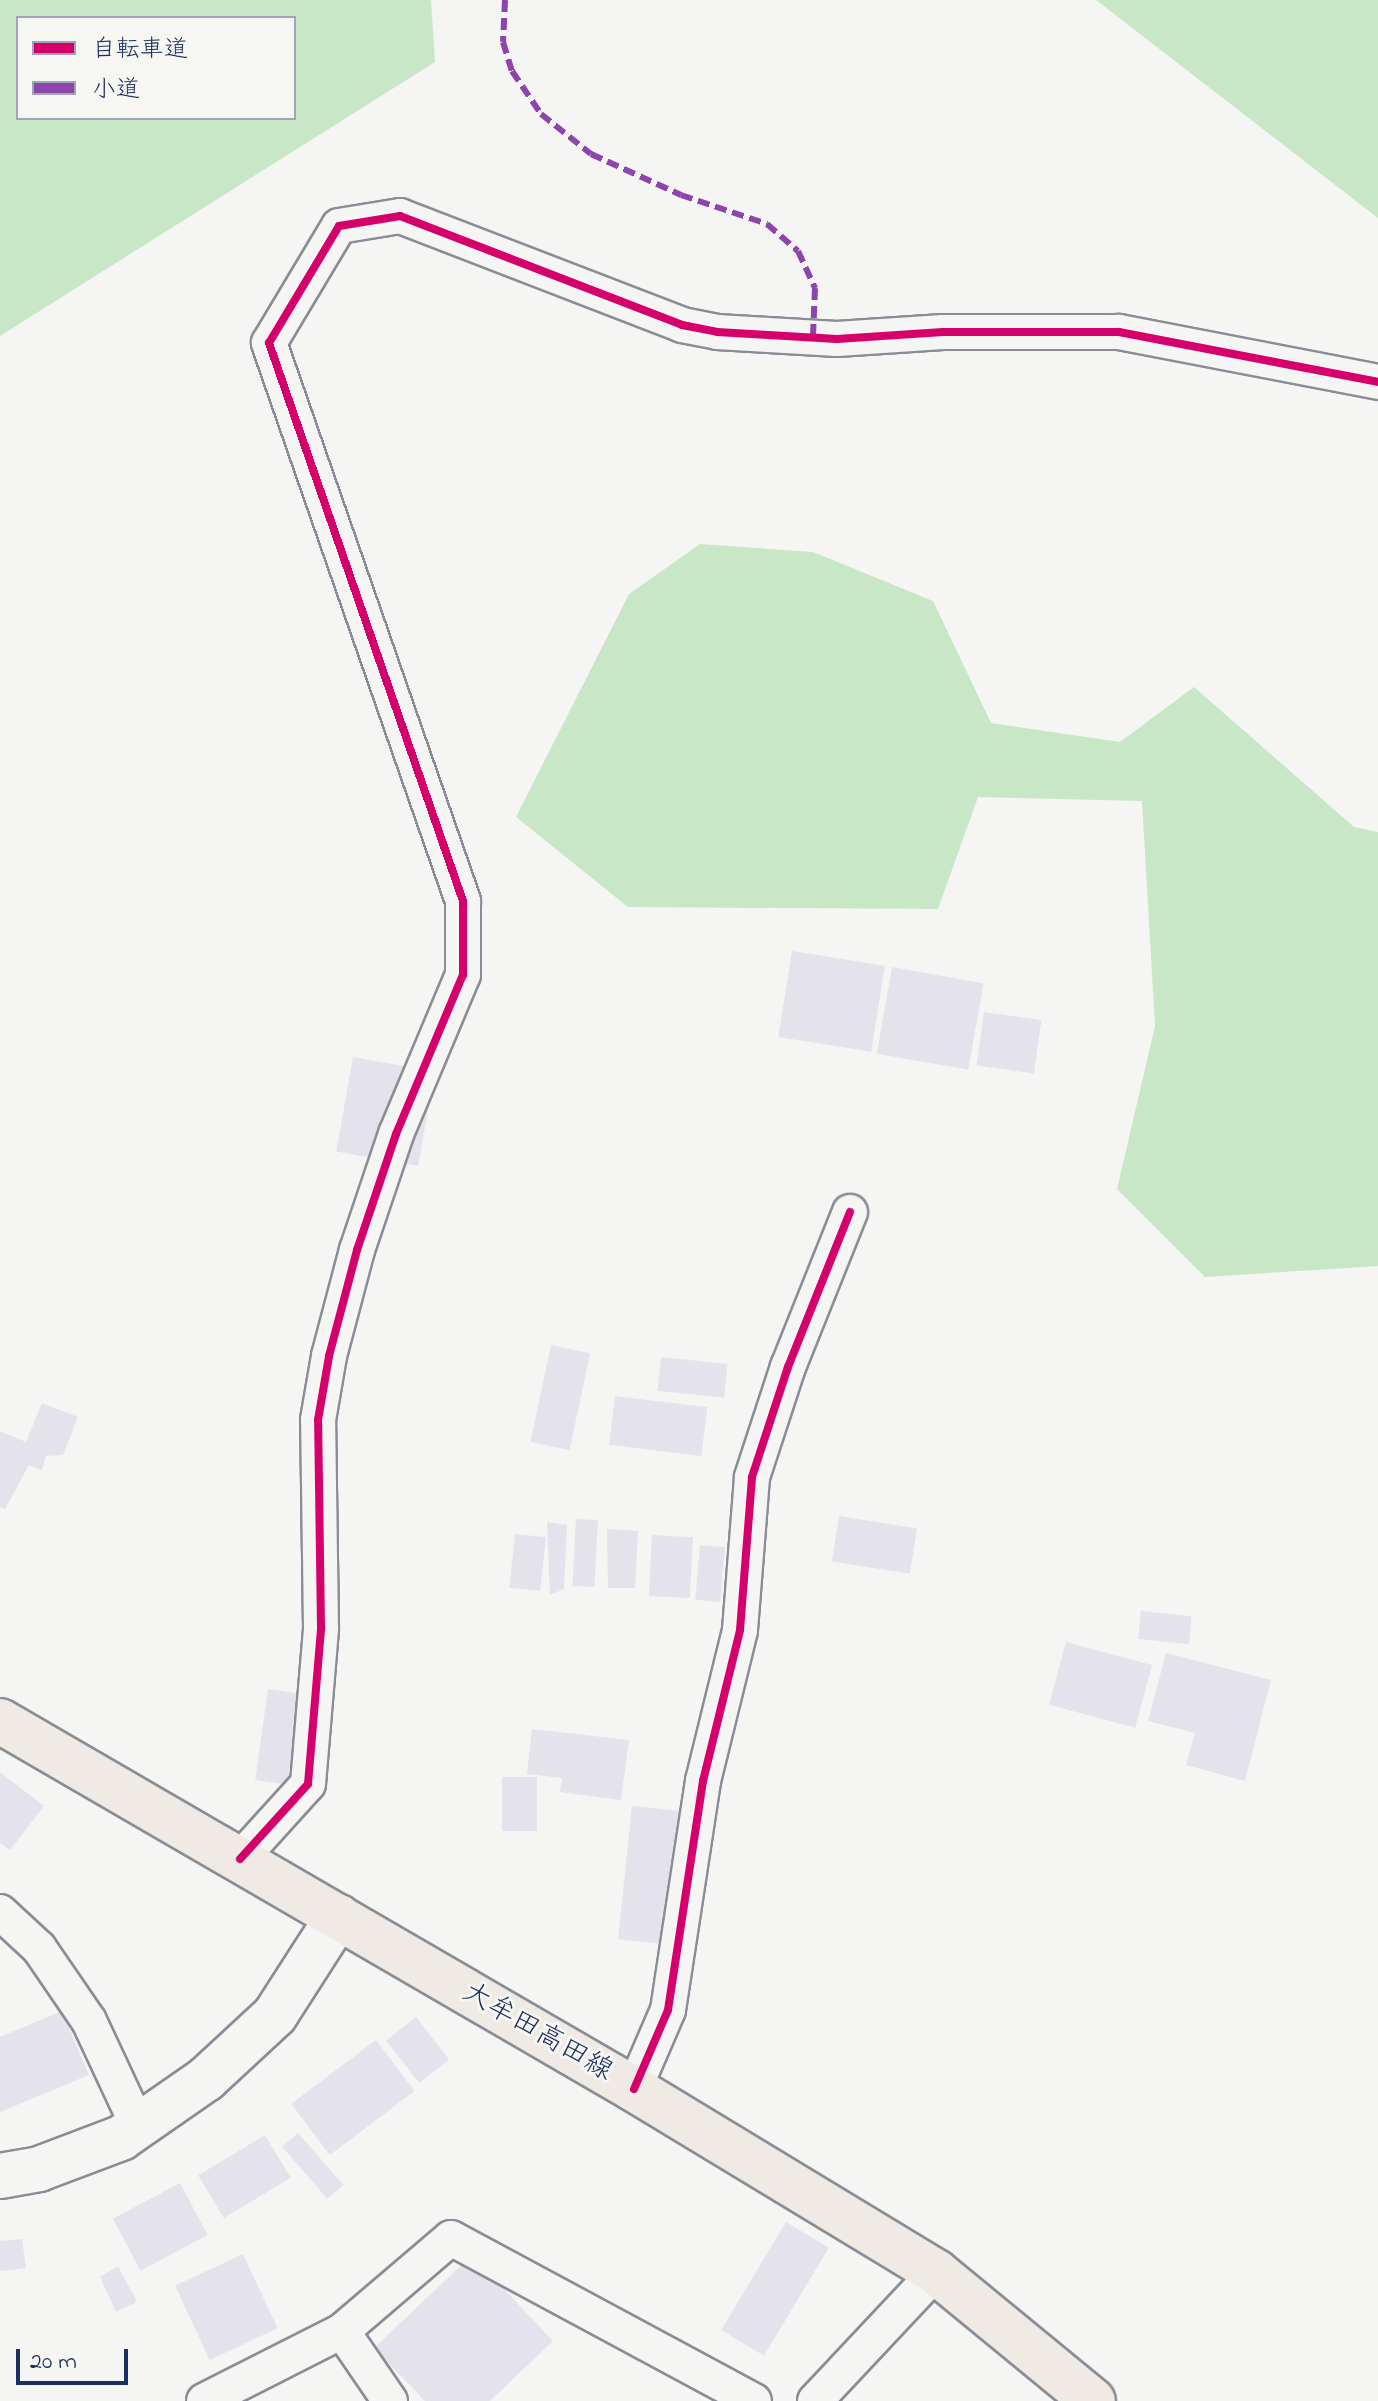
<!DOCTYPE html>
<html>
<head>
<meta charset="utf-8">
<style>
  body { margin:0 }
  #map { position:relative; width:1378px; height:2401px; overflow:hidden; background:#f5f5f3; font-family:"Indie Flower","Klee One",sans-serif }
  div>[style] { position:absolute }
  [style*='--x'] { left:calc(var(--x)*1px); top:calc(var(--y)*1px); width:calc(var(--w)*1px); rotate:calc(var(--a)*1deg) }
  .green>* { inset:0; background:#c8e7c6 }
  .building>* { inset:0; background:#e4e3ec; transform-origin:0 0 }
  .roads { filter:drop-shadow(2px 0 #898d95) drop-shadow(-2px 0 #898d95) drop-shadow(0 2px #898d95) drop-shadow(0 -2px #898d95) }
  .street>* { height:34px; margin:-17px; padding:0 17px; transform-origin:17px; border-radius:17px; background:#f5f5f3 }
  .secondary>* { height:44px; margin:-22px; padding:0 22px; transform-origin:22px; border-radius:22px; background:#f5f5f3 }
  .primary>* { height:44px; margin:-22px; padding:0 22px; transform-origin:22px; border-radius:22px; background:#efebe4 }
  .quiet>* { height:6px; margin-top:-3px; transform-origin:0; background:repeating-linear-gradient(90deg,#8e44ad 0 12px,transparent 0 18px) }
  .cycleway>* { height:8px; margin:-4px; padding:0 4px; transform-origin:4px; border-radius:4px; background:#d6006c }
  span { translate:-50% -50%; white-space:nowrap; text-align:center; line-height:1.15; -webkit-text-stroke:6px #f6f6f2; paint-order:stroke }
  .street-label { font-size:28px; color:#1b2f5e }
  .legend { position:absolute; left:16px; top:16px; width:280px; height:104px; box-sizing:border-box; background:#f6f6f2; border:2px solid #9ea6b7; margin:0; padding:10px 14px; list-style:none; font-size:24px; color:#1b2f5e }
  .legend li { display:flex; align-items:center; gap:16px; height:40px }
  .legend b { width:40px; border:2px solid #9ea6b7 }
  .scale { position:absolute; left:16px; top:2349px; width:112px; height:36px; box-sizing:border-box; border:4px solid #1b2f5e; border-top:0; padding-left:10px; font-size:24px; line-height:28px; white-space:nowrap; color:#1b2f5e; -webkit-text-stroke:6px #f6f6f2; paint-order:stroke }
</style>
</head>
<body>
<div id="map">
  <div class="green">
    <i style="clip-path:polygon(evenodd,0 0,431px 0,435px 62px,0 336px,0 0,18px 18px,294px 18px,294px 118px,18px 118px,18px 18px)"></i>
    <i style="clip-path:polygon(1096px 0,1378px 0,1378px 218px)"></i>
    <i style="clip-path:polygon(700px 544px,813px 552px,933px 601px,991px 723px,1120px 742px,1194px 687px,1354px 827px,1378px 832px,1378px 1266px,1205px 1277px,1117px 1189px,1155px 1026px,1142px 801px,978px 797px,938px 909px,628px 907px,516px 817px,629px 594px)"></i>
  </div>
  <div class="building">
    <i style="left:792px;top:951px;width:94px;height:87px;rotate:9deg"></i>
    <i style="left:892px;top:967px;width:93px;height:88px;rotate:10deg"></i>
    <i style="left:984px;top:1012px;width:58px;height:54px;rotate:8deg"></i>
    <i style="left:353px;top:1057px;width:83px;height:96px;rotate:10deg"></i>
    <i style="left:551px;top:1345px;width:40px;height:99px;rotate:12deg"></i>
    <i style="left:661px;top:1357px;width:67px;height:34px;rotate:6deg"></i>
    <i style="left:615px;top:1396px;width:93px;height:49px;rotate:7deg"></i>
    <i style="clip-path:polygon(42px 1403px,78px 1417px,63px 1455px,46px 1456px,42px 1470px,29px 1465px,5px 1509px,0 1507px,0 1431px,26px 1442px)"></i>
    <i style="left:839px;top:1516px;width:79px;height:46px;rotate:9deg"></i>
    <i style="left:576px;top:1519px;width:22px;height:67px;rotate:3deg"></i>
    <i style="clip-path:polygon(547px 1522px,567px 1525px,564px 1589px,550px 1595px)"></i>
    <i style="clip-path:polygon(607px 1529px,638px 1531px,635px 1588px,608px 1588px)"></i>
    <i style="left:515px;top:1534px;width:31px;height:54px;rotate:6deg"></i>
    <i style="left:652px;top:1535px;width:41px;height:61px;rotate:3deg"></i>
    <i style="left:700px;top:1545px;width:25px;height:55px;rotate:5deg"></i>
    <i style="left:1141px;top:1611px;width:51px;height:28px;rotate:6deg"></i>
    <i style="left:1066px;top:1642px;width:89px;height:65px;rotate:15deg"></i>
    <i style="clip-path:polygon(1166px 1653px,1271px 1680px,1245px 1781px,1186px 1765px,1195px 1733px,1148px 1721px)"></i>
    <i style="left:268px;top:1689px;width:41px;height:92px;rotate:8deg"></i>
    <i style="clip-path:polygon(532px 1729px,629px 1740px,621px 1800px,560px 1792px,562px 1778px,527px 1774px)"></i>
    <i style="clip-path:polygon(0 1772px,44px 1806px,10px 1850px,0 1843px)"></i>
    <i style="left:537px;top:1777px;width:54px;height:35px;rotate:90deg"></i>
    <i style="left:632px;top:1806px;width:56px;height:134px;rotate:6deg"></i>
    <i style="clip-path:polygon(62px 2011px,89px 2075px,0 2112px,0 2037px)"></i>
    <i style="left:416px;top:2017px;width:54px;height:38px;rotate:52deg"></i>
    <i style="left:376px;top:2040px;width:64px;height:106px;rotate:53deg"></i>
    <i style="left:298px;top:2133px;width:69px;height:21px;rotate:49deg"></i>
    <i style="left:265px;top:2135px;width:50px;height:78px;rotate:59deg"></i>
    <i style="left:180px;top:2183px;width:59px;height:76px;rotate:62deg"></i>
    <i style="left:786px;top:2222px;width:50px;height:126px;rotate:31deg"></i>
    <i style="clip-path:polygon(22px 2239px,26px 2268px,0 2271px,0 2241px)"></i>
    <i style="left:243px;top:2254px;width:82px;height:75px;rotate:65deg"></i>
    <i style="clip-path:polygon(472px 2255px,553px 2341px,490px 2401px,425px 2401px,374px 2348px)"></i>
    <i style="clip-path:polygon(118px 2266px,137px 2302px,116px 2312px,100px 2277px)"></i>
  </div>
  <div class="roads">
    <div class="street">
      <i style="--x:240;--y:1859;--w:101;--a:-47.8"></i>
      <i style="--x:308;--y:1784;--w:157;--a:-85.2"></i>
      <i style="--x:321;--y:1628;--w:208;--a:-90.8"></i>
      <i style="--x:318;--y:1420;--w:65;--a:-80.2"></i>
      <i style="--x:329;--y:1356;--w:110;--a:-75.2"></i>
      <i style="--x:357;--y:1250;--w:122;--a:-71.4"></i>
      <i style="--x:396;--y:1134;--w:173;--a:-67.2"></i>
      <i style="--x:463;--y:975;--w:74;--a:-90"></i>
      <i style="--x:463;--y:901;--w:591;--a:-109.17"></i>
      <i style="--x:269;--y:343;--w:136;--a:-59.1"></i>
      <i style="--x:339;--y:226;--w:62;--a:-9.3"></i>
      <i style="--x:400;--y:216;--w:302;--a:21.1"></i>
      <i style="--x:682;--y:325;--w:36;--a:11"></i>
      <i style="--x:717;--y:332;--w:120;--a:3.3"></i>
      <i style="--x:837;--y:339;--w:106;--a:-3.8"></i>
      <i style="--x:943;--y:332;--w:176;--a:0"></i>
      <i style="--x:1119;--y:332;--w:264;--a:10.9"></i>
      <i style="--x:0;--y:1912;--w:53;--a:42.7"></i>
      <i style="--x:39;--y:1948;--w:88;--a:55.6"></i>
      <i style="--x:89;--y:2021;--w:116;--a:65"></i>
      <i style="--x:634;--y:2089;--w:86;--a:-66.7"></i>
      <i style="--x:668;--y:2010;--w:232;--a:-81.3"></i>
      <i style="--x:703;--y:1781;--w:155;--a:-76.2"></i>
      <i style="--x:740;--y:1630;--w:153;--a:-85.5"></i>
      <i style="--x:752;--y:1477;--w:116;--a:-71.9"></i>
      <i style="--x:788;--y:1367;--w:167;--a:-68.2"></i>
      <i style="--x:342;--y:2331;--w:85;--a:55.6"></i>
      <i style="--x:204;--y:2401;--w:155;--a:-26.9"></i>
      <i style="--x:342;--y:2331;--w:143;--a:-40.5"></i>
      <i style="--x:451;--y:2238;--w:344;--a:28.3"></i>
      <i style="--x:815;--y:2401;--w:177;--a:-46.8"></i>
    </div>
    <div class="secondary">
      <i style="--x:0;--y:2176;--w:40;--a:-10"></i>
      <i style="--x:39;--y:2169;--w:88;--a:-20.7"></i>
      <i style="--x:121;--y:2138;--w:103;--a:-34.8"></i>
      <i style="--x:206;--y:2079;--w:94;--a:-42.8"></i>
      <i style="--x:275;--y:2015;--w:117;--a:-57.3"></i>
    </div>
    <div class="primary">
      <i style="--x:0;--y:1721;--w:733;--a:30.13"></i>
      <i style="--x:634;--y:2089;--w:353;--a:31.2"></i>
      <i style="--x:936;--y:2272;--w:203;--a:39.4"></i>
    </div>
  </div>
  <div class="quiet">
    <i style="--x:505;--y:0;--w:42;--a:92.7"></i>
    <i style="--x:503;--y:42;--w:30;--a:73"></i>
    <i style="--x:512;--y:71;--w:52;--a:56"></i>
    <i style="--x:541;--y:114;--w:64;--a:38.7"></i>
    <i style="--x:591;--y:154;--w:99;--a:24.5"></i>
    <i style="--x:681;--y:195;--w:91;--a:18.6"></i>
    <i style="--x:767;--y:224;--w:41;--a:41.1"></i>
    <i style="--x:798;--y:251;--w:41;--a:65.3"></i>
    <i style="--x:815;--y:288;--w:48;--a:92.4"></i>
  </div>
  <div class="cycleway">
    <i style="--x:240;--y:1859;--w:101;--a:-47.8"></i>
    <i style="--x:308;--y:1784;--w:157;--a:-85.2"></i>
    <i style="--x:321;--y:1628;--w:208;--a:-90.8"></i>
    <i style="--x:318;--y:1420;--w:65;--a:-80.2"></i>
    <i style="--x:329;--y:1356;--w:110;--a:-75.2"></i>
    <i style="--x:357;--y:1250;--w:122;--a:-71.4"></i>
    <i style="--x:396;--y:1134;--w:173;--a:-67.2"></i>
    <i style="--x:463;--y:975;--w:74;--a:-90"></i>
    <i style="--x:463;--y:901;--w:591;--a:-109.17"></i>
    <i style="--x:269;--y:343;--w:136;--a:-59.1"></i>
    <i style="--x:339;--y:226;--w:62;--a:-9.3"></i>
    <i style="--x:400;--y:216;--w:302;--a:21.1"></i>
    <i style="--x:682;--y:325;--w:36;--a:11"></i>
    <i style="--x:717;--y:332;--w:120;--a:3.3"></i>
    <i style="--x:837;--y:339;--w:106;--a:-3.8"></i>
    <i style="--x:943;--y:332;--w:176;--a:0"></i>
    <i style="--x:1119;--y:332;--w:264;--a:10.9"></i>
    <i style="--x:634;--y:2089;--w:86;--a:-66.7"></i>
    <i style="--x:668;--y:2010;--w:232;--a:-81.3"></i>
    <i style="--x:703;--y:1781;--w:155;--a:-76.2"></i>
    <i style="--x:740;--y:1630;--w:153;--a:-85.5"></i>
    <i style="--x:752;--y:1477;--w:116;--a:-71.9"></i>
    <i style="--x:788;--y:1367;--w:167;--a:-68.2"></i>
  </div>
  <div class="street-label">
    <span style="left:537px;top:2033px;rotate:30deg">大牟田高田線</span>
  </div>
  <ul class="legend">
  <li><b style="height:10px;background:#d6006c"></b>自転車道</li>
  <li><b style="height:10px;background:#8e44ad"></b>小道</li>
  </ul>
  <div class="scale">20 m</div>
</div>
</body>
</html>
